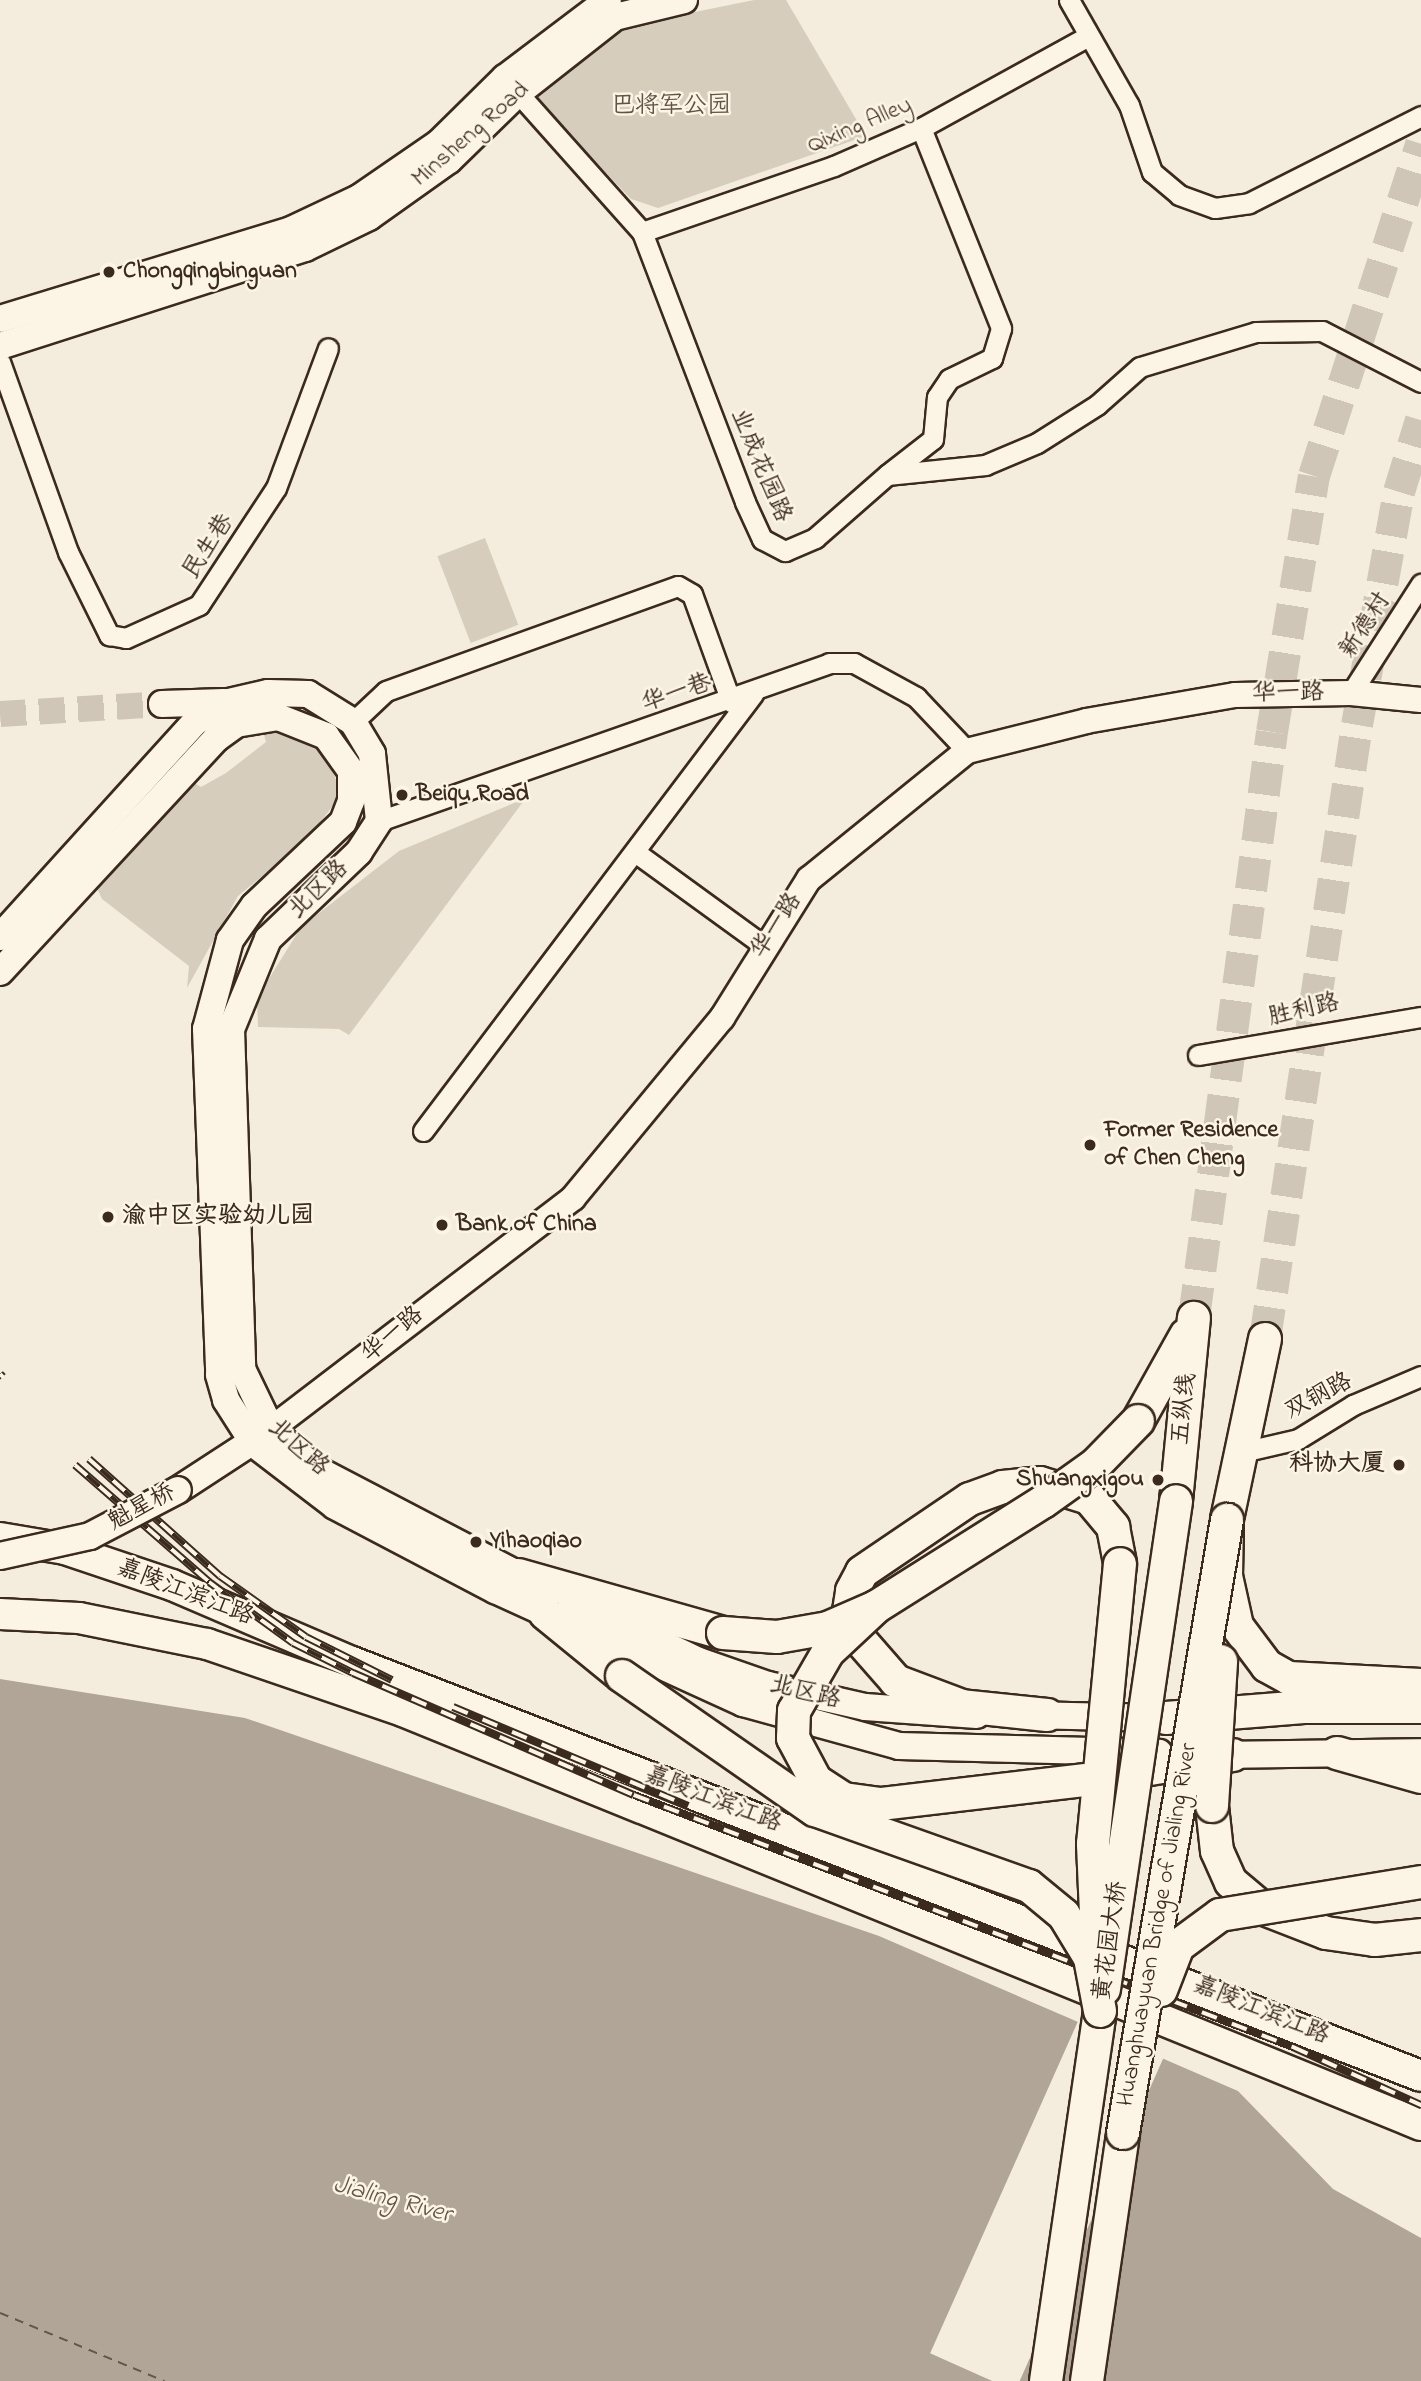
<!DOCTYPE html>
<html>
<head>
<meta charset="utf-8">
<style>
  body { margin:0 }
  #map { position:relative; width:1421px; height:2381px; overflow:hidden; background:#f4eddd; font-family:"Indie Flower","LXGW WenKai TC",sans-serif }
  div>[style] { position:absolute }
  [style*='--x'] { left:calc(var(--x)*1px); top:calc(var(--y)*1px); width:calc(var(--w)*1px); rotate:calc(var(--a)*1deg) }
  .green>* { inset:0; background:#d6cdbd; transform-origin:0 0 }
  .water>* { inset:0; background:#b0a596 }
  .pier>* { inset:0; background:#f4eddd; transform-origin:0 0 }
  .ferry>* { height:2px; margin-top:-1px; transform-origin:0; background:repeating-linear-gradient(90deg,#645548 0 9px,transparent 0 16px) }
  .secondary-tunnel>* { height:26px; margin-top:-13px; transform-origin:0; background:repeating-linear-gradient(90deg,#cfc6b7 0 26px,transparent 0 39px) }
  .trunk-tunnel>* { height:32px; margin-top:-16px; transform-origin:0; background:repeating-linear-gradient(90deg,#cfc6b7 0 32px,transparent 0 48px) }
  .roads { filter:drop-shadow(2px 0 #3b2a1e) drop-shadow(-2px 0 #3b2a1e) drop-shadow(0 2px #3b2a1e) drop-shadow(0 -2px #3b2a1e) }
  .minor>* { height:19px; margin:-9.5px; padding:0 9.5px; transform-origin:9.5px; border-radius:9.5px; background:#fcf5e5 }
  .tertiary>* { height:24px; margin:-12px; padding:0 12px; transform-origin:12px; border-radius:12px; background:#fcf5e5 }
  .secondary>* { height:26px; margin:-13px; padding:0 13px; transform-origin:13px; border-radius:13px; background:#fcf5e5 }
  .primary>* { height:30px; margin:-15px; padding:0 15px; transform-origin:15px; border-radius:15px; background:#fcf5e5 }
  .trunk>* { height:32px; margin:-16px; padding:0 16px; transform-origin:16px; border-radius:16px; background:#fcf5e5 }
  .rail>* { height:8px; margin-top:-4px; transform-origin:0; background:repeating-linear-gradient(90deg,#fcf5e5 0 16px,#3b2a1e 0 32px); box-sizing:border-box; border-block:2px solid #3b2a1e }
  .bridges { filter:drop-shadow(2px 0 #3b2a1e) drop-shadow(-2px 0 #3b2a1e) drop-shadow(0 2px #3b2a1e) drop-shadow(0 -2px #3b2a1e) }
  .secondary-bridge>* { height:26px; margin:-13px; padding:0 13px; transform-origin:13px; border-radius:13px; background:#fcf5e5 }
  .trunk-bridge>* { height:32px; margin:-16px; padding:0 16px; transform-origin:16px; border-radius:16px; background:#fcf5e5 }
  .dots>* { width:19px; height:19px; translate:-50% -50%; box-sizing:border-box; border:4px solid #fcf5e5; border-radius:50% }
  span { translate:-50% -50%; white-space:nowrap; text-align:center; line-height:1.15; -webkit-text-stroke:5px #fcf5e5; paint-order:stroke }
  .park-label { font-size:24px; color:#625346 }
  .street-label { font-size:24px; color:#3b2a1e }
  .poi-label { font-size:24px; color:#3b2a1e; font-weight:700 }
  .left { translate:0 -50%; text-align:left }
  .right { translate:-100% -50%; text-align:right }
  .water-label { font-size:26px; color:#645548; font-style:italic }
</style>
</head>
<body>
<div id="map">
  <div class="green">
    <i style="clip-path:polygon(754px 0,786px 0,866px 136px,658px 208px,631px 199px,539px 103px,538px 90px,611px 29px)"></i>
    <i style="left:485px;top:538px;width:93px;height:51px;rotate:69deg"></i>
    <i style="clip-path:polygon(263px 731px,291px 731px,323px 748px,339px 787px,335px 803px,307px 839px,238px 896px,187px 988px,189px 966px,102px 899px,96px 886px,191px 781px,201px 787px,226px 773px,266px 742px)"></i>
    <i style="clip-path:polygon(526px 798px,349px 1035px,339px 1029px,258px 1027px,257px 998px,301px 927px,399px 851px)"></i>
  </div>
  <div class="water">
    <i style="clip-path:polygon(0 1679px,245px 1718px,879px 1936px,1238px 2091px,1333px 2189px,1421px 2238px,1421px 2381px,0 2381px)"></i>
  </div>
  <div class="pier">
    <i style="left:1079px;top:2019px;width:93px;height:366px;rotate:24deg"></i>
  </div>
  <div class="ferry">
    <i style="--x:0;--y:2313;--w:178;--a:22.5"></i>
  </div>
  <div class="secondary-tunnel">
    <i style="--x:0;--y:714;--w:162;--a:-3.5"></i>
  </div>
  <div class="trunk-tunnel">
    <i style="--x:1194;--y:1318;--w:591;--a:-82.42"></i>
    <i style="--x:1272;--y:732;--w:259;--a:-80.7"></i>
    <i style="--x:1314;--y:476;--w:349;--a:-72.1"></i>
    <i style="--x:1265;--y:1339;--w:621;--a:-81.48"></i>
    <i style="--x:1357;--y:725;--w:237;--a:-79.8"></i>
    <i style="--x:1399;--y:492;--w:75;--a:-73"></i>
  </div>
  <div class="roads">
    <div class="minor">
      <i style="--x:1069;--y:0;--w:121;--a:60.3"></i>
      <i style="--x:1129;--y:105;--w:71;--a:71.1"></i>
      <i style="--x:1152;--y:172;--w:35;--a:40"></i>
      <i style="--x:1179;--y:195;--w:38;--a:20"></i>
      <i style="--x:1215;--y:208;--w:34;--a:-8"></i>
      <i style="--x:1249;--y:203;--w:193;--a:-26.8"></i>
      <i style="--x:510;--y:84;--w:198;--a:48.3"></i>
      <i style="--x:642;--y:232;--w:289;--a:69.1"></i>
      <i style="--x:745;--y:502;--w:41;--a:65.3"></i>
      <i style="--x:762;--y:539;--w:26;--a:28"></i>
      <i style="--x:785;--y:551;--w:33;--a:-23"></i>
      <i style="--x:815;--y:538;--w:96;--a:-41.2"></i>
      <i style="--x:887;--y:475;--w:99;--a:-5.8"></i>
      <i style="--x:985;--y:465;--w:56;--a:-22.9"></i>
      <i style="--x:1037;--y:443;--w:71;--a:-32.3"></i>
      <i style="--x:1097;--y:405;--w:57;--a:-41.5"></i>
      <i style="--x:1140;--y:367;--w:121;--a:-16.8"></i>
      <i style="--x:1256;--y:332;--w:66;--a:-0.9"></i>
      <i style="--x:1322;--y:331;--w:111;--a:27.3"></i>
      <i style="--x:642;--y:232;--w:203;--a:-19"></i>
      <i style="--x:834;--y:166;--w:95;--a:-23.6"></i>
      <i style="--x:921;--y:128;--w:187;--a:-28.8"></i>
      <i style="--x:0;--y:362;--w:202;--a:70.3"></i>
      <i style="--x:68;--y:552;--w:93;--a:63.7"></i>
      <i style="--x:109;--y:635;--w:17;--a:10"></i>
      <i style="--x:126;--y:638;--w:80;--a:-24.3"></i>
      <i style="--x:199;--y:605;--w:140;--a:-56.7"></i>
      <i style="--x:276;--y:488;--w:149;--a:-69.6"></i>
      <i style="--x:888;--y:474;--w:57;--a:-37.9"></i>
      <i style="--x:933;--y:439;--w:42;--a:-84.6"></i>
      <i style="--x:937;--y:397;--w:22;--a:-56"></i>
      <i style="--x:949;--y:379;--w:48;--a:-26"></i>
      <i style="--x:992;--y:358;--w:31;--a:-73"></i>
      <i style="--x:1001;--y:328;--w:215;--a:-111.8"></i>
      <i style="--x:1351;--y:693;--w:130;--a:-57.3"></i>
      <i style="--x:353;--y:722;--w:45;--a:-43.2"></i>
      <i style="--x:386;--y:691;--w:310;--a:-19.8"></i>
      <i style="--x:678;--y:586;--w:16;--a:30"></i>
      <i style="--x:692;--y:594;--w:115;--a:70.1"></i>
      <i style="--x:379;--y:821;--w:477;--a:-19.3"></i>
      <i style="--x:829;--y:663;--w:25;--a:0"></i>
      <i style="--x:854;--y:663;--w:71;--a:28.7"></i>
      <i style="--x:916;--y:697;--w:74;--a:46.6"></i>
      <i style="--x:635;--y:852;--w:158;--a:36"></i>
      <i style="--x:1198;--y:1055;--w:226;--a:-9.7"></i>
      <i style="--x:423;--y:1131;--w:548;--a:-52.94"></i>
      <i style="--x:1238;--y:1453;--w:62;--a:-13.1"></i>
      <i style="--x:1298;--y:1439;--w:65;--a:-31.7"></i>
      <i style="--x:1353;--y:1405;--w:74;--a:-23.1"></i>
    </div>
    <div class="tertiary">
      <i style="--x:271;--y:1429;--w:380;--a:-37.4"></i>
      <i style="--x:573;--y:1198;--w:234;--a:-50.4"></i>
      <i style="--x:722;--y:1018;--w:164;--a:-58"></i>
      <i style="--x:809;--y:879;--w:203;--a:-39"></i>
      <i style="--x:967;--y:751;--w:123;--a:-14.1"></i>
      <i style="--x:1086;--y:721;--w:151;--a:-9.9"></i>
      <i style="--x:1235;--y:695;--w:116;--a:-1"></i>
      <i style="--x:1351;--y:693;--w:70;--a:5.7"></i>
    </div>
    <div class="secondary">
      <i style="--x:0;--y:319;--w:304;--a:-17"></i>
      <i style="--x:291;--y:230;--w:75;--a:-25.2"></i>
      <i style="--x:359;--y:198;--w:97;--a:-34.5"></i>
      <i style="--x:439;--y:143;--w:93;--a:-44.6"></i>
      <i style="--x:505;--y:78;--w:129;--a:-37.1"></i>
      <i style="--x:0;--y:346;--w:320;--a:-17.8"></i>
      <i style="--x:305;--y:248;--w:71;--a:-25.8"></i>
      <i style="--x:369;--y:217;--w:98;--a:-35.5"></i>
      <i style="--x:449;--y:160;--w:96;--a:-44.2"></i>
      <i style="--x:518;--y:93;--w:123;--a:-38.1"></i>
      <i style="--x:615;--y:17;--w:71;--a:-13.8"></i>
      <i style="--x:162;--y:704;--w:62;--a:-1.8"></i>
      <i style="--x:0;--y:937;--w:290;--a:-47.8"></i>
      <i style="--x:195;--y:722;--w:39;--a:-30"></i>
      <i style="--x:229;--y:702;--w:40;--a:-13"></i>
      <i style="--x:268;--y:693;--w:40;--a:1.4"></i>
      <i style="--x:308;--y:694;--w:53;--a:31.9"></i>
      <i style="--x:353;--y:722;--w:37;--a:59"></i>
      <i style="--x:372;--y:754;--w:67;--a:84"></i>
      <i style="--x:379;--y:821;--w:37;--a:123"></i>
      <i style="--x:359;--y:852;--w:126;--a:136.3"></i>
      <i style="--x:268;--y:939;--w:97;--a:112.3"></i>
      <i style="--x:231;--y:1029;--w:340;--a:88.1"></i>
      <i style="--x:242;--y:1369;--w:67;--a:64.2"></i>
      <i style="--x:271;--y:1429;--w:58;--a:42.2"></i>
      <i style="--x:314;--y:1468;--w:250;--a:27.6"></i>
      <i style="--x:0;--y:972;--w:319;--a:-47.2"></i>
      <i style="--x:217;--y:738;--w:24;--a:-36"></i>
      <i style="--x:236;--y:724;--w:43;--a:-9.5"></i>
      <i style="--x:278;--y:717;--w:52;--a:21.6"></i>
      <i style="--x:326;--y:736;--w:43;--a:54.5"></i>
      <i style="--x:351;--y:771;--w:30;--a:90"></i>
      <i style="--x:351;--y:801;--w:22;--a:111"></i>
      <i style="--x:343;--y:822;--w:122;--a:136.7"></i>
      <i style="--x:254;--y:906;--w:42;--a:125.2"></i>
      <i style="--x:230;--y:940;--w:92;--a:105.1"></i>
      <i style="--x:206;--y:1029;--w:346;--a:87.8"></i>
      <i style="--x:219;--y:1375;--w:26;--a:74"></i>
      <i style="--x:226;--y:1400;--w:52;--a:57.5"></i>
      <i style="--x:254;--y:1444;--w:102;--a:37.4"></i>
      <i style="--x:335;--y:1506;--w:181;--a:27.7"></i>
      <i style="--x:495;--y:1590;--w:273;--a:24.5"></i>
      <i style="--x:743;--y:1703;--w:162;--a:15.4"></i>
      <i style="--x:899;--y:1746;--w:260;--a:1.5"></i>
      <i style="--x:178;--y:1490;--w:106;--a:-33.1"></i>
      <i style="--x:571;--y:1600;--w:142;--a:25.5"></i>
      <i style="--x:699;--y:1661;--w:73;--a:19.2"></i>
      <i style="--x:768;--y:1685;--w:99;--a:12.8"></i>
      <i style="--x:865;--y:1707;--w:112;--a:4.1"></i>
      <i style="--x:1026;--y:1715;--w:136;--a:1.3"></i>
      <i style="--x:1212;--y:1755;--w:209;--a:-0.8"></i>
    </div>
    <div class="primary">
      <i style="--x:0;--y:1538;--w:66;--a:9.6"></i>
      <i style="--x:65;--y:1549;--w:113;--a:18.6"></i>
      <i style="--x:172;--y:1585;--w:196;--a:23.2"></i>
      <i style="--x:352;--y:1662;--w:1146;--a:21.17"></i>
      <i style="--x:0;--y:1614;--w:79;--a:2.9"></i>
      <i style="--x:79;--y:1618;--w:131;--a:11.5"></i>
      <i style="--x:207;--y:1644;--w:207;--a:18.9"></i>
      <i style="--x:403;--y:1711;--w:1099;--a:22.13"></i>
    </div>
    <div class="trunk">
      <i style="--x:1265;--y:1339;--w:185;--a:101.9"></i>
      <i style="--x:1227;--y:1520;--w:56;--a:91"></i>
      <i style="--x:1226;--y:1576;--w:51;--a:77.6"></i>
      <i style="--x:1237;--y:1626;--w:50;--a:53.1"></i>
      <i style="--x:1267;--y:1666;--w:25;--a:29"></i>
      <i style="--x:1289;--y:1678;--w:132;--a:3"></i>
      <i style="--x:1138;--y:1421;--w:98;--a:-60.8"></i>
      <i style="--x:1176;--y:1501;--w:184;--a:-84.4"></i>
      <i style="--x:518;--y:1575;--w:213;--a:15.8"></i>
      <i style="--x:545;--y:1613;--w:99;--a:39.3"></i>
      <i style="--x:1047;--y:1715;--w:85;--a:-174"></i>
      <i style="--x:962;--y:1706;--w:71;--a:-159.3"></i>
      <i style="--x:896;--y:1681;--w:53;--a:-131.2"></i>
      <i style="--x:861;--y:1641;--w:32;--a:-112"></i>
      <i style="--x:849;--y:1611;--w:20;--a:-81"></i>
      <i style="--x:852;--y:1591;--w:21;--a:-62"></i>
      <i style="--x:862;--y:1572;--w:130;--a:-34.1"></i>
      <i style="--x:970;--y:1499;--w:35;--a:-20"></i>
      <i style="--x:1003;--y:1487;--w:37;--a:-6"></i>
      <i style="--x:1040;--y:1483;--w:51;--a:17"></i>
      <i style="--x:1089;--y:1498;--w:38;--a:50"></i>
      <i style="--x:1113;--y:1527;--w:38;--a:79"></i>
      <i style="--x:1166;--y:1718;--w:138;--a:-4.6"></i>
      <i style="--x:1304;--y:1707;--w:117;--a:0"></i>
      <i style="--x:1337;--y:1753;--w:87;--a:15.9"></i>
      <i style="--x:1085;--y:1780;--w:150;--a:-9.6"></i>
      <i style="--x:1212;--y:1806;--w:45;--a:83.7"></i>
      <i style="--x:1217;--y:1851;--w:34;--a:66"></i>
      <i style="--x:1231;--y:1882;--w:40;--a:40"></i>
      <i style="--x:1262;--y:1908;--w:69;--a:21.3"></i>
      <i style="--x:1326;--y:1933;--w:49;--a:8.1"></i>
      <i style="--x:1375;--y:1940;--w:46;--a:-6.2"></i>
      <i style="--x:1046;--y:2381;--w:374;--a:-81.7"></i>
      <i style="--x:1087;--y:2381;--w:251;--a:-81.7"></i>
    </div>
  </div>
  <div class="rail">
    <i style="--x:0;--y:1374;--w:4;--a:45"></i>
    <i style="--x:89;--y:1459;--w:176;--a:41.8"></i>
    <i style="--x:220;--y:1576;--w:105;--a:35.3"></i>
    <i style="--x:306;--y:1637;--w:96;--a:26.6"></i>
    <i style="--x:75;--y:1465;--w:178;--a:41.1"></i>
    <i style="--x:209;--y:1582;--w:104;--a:36"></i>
    <i style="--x:293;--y:1643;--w:67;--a:26.6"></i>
    <i style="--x:353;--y:1673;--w:306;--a:23.5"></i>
    <i style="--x:634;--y:1795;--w:706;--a:20.93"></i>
    <i style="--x:1293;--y:2047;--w:141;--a:24.4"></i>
    <i style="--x:453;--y:1707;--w:255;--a:22.8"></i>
  </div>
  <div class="bridges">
    <div class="secondary-bridge">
      <i style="--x:0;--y:1556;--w:92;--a:-12.5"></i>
      <i style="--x:90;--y:1536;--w:99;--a:-27.6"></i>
    </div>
    <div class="trunk-bridge">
      <i style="--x:876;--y:1607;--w:66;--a:136.8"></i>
      <i style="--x:828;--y:1652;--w:68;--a:120"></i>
      <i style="--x:794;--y:1711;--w:27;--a:92"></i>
      <i style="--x:793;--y:1738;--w:49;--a:61.9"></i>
      <i style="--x:816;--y:1781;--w:33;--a:33"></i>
      <i style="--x:844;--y:1799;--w:37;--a:8"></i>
      <i style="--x:881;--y:1804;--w:205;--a:-6.7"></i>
      <i style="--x:723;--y:1633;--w:54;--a:4.2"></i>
      <i style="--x:777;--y:1637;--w:52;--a:-10"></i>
      <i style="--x:828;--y:1628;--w:52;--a:-23.6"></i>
      <i style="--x:876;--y:1607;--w:197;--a:-32.2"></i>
      <i style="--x:1043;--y:1502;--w:65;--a:-35.6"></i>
      <i style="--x:1096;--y:1464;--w:60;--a:-45.7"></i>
      <i style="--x:622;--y:1676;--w:235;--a:34.8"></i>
      <i style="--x:815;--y:1810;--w:227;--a:19.6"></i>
      <i style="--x:1029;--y:1886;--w:45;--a:39.6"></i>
      <i style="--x:1064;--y:1915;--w:50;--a:58.8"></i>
      <i style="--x:1090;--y:1958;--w:54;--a:79.3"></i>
      <i style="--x:1212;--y:1806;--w:145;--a:-86.4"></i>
      <i style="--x:1097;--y:1936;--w:92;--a:-92.5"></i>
      <i style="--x:1093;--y:1844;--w:281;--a:-84.5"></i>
      <i style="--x:1104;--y:1989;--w:493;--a:-81.6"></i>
      <i style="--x:1161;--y:1990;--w:47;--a:-68.9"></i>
      <i style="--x:1178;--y:1946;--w:52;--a:-36.4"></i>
      <i style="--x:1220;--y:1915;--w:204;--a:-9.3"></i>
      <i style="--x:1123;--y:2133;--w:622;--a:-80.37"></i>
    </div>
  </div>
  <div class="dots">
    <i style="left:109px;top:272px;background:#3b2a1e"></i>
    <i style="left:402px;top:795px;background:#3b2a1e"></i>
    <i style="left:1090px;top:1145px;background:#3b2a1e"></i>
    <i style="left:108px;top:1217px;background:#3b2a1e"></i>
    <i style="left:442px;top:1225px;background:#3b2a1e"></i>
    <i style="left:1399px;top:1465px;background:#3b2a1e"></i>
    <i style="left:1158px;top:1480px;background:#3b2a1e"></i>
    <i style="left:476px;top:1542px;background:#3b2a1e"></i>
  </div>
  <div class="park-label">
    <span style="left:671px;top:107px">巴将军公园</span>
  </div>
  <div class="street-label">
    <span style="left:860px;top:126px;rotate:-23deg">Qixing Alley</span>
    <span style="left:471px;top:135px;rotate:-41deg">Minsheng Road</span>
    <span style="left:760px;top:466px;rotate:67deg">业成花园路</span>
    <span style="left:209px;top:547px;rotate:-57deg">民生巷</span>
    <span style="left:1366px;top:626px;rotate:-57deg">新德村</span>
    <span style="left:677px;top:694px;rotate:-19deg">华一巷</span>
    <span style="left:1288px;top:694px;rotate:-1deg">华一路</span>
    <span style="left:319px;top:890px;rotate:-44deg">北区路</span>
    <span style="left:777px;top:926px;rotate:-57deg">华一路</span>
    <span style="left:1304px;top:1011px;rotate:-13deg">胜利路</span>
    <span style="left:393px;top:1335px;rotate:-40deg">华一路</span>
    <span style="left:1319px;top:1397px;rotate:-28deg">双钢路</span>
    <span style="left:1185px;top:1409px;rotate:-84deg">五纵线</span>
    <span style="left:298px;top:1448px;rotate:42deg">北区路</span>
    <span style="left:142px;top:1508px;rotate:-28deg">魁星桥</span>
    <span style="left:185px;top:1593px;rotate:21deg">嘉陵江滨江路</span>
    <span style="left:805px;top:1693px;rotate:14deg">北区路</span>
    <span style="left:713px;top:1800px;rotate:21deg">嘉陵江滨江路</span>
    <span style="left:1158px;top:1925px;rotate:-80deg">Huanghuayuan Bridge of Jialing River</span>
    <span style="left:1111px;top:1941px;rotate:-82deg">黄花园大桥</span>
    <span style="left:1261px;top:2011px;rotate:22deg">嘉陵江滨江路</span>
  </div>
  <div class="poi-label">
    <span class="left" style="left:123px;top:272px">Chongqingbinguan</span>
    <span class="left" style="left:416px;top:795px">Beiqu Road</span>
    <span class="left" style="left:1104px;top:1145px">Former Residence<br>of Chen Cheng</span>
    <span class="left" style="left:122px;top:1217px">渝中区实验幼儿园</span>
    <span class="left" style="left:456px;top:1225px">Bank of China</span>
    <span class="right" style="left:1385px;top:1465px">科协大厦</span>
    <span class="right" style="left:1144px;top:1480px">Shuangxigou</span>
    <span class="left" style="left:490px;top:1542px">Yihaoqiao</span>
  </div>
  <div class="water-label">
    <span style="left:392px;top:2201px;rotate:15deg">Jialing River</span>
  </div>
</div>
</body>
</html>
